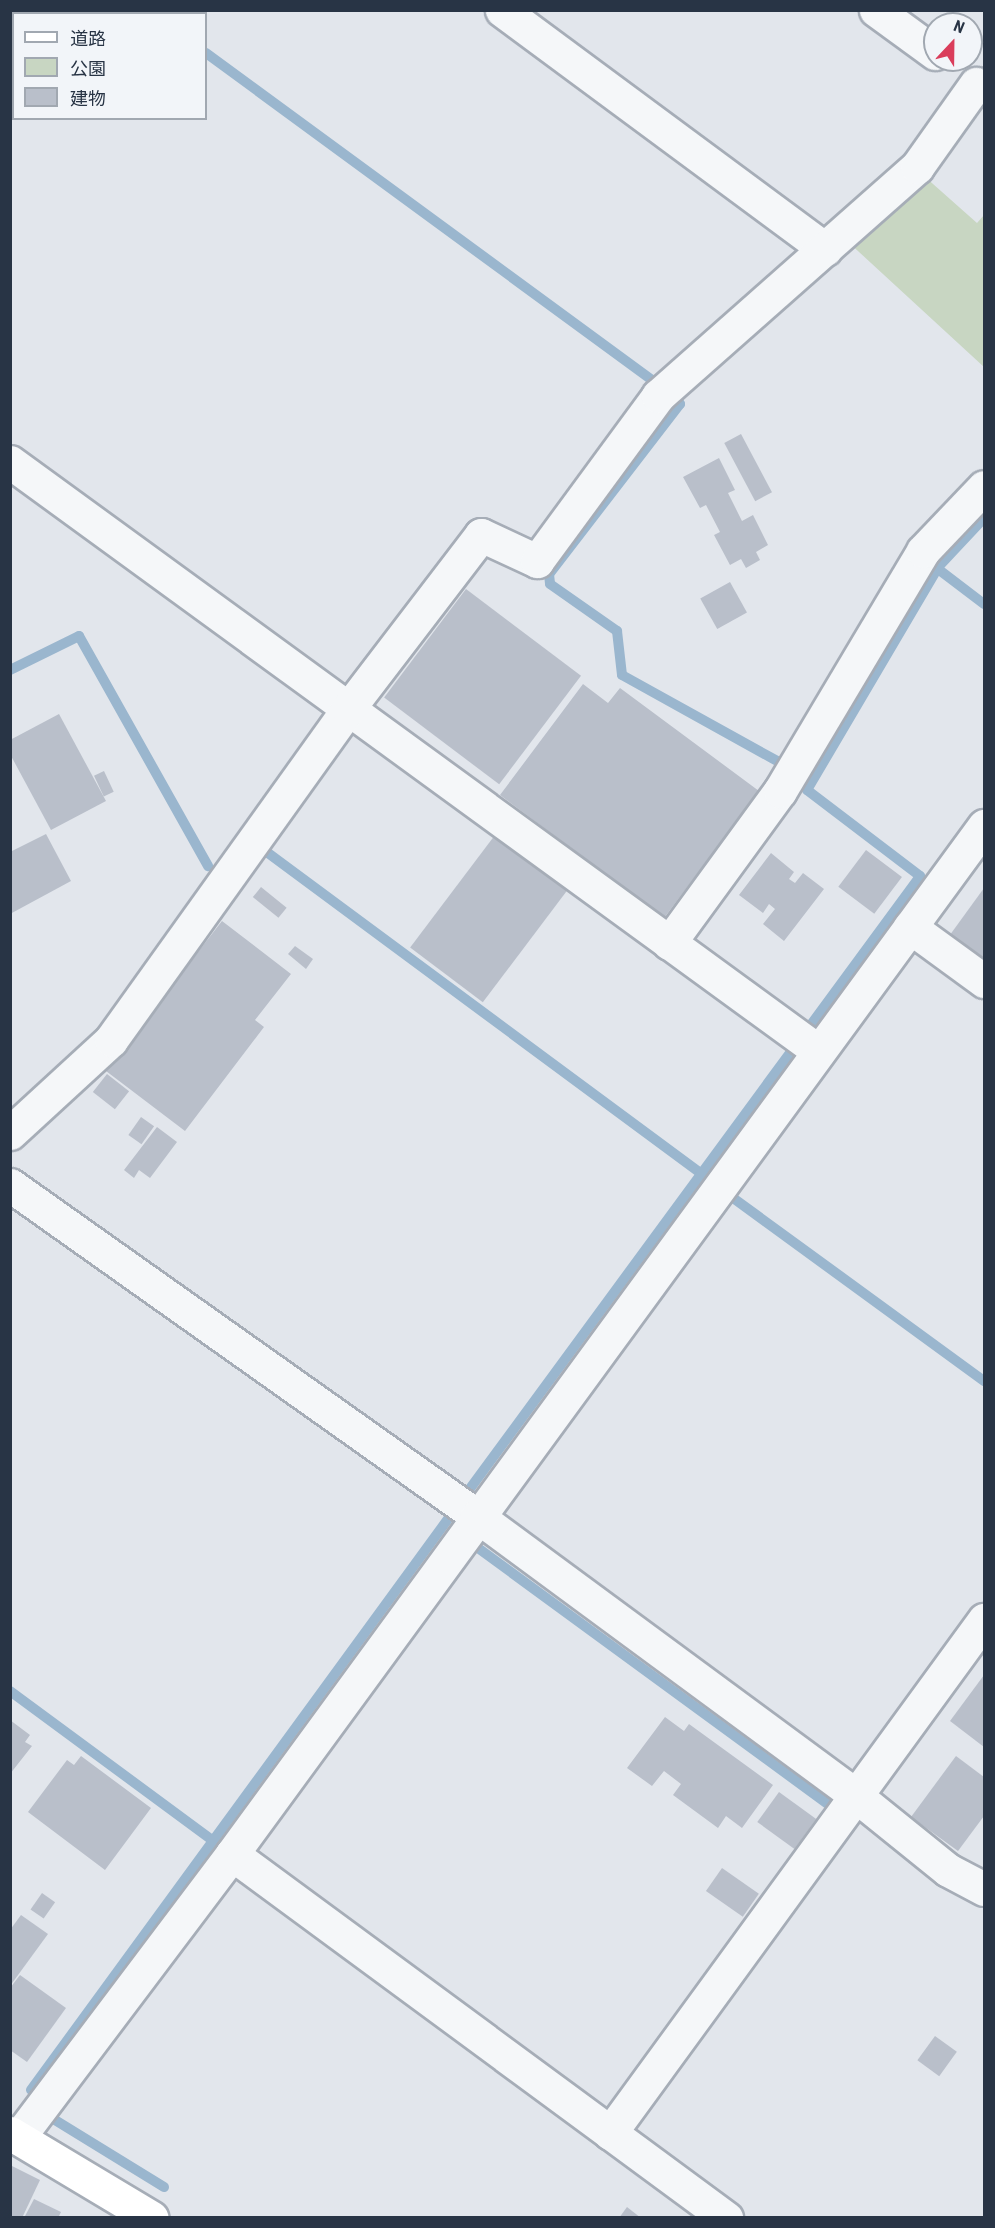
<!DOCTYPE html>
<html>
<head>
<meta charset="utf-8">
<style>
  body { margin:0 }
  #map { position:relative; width:995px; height:2228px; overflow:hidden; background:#e2e6ec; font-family:"Roboto Condensed","Noto Sans JP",sans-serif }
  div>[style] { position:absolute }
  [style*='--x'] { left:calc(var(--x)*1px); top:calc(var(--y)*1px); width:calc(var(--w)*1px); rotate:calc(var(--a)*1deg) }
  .green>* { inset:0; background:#c8d6c2 }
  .stream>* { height:10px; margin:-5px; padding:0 5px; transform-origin:5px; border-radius:5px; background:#9ab6ce }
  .building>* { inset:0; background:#b9bfca; transform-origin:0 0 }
  .roads { filter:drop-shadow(2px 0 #a6adb7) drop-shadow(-2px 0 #a6adb7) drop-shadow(0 2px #a6adb7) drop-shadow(0 -2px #a6adb7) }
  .minor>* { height:33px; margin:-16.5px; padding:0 16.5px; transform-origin:16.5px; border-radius:16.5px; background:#f5f7f9 }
  .secondary>* { height:33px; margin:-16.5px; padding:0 16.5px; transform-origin:16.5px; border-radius:16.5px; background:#fff }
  span { translate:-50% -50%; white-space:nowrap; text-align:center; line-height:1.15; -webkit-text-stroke:5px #f2f5f9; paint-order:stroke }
  .frame { position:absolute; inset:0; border:12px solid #283445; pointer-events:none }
  .legend { position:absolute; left:12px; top:12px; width:195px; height:108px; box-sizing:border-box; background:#f2f5f9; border:2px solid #a1a8b1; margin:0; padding:8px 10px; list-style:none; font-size:18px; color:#283445 }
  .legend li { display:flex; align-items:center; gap:12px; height:30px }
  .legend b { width:30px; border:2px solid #a1a8b1 }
  .north { position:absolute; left:923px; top:12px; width:60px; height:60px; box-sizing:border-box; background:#f2f5f9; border:2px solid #a1a8b1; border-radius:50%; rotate:22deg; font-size:16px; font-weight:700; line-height:24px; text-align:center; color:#283445 }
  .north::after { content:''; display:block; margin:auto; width:21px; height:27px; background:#da3d5b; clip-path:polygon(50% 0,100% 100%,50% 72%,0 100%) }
</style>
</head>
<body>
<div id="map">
  <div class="green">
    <i style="clip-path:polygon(924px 176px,977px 223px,984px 215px,984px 367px,846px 240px)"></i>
  </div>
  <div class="stream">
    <i style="--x:147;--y:10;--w:6;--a:45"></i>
    <i style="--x:206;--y:53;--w:553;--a:36.25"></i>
    <i style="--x:672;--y:395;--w:12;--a:48"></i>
    <i style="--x:680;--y:404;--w:215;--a:127.6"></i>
    <i style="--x:549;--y:574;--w:10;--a:84"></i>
    <i style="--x:550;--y:584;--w:82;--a:35"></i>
    <i style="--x:617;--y:631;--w:44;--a:83.5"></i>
    <i style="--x:622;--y:675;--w:182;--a:29"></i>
    <i style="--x:938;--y:569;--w:58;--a:37.3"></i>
    <i style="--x:10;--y:670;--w:77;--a:-26.2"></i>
    <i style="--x:79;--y:636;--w:264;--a:60.7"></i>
    <i style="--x:268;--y:853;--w:546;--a:36.51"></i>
    <i style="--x:810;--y:1026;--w:186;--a:-53.7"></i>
    <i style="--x:920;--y:876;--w:142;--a:-142.7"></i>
    <i style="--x:807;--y:790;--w:260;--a:-59.5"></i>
    <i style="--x:939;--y:566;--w:66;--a:-46.8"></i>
    <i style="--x:729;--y:1195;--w:316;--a:36.1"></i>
    <i style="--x:466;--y:1494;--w:547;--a:-53.7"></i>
    <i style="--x:478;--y:1548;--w:432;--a:36.2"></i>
    <i style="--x:10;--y:1691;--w:251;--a:36.4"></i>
    <i style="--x:31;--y:2090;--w:707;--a:-53.86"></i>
    <i style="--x:55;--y:2120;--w:128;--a:31.6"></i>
  </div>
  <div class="building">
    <i style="left:741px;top:434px;width:66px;height:19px;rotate:62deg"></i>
    <i style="clip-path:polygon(719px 458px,735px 490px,728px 493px,742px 521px,753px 515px,768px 545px,756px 552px,760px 560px,746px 568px,741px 559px,730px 565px,714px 535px,720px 532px,706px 505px,700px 508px,683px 477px)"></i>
    <i style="left:730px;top:582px;width:35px;height:34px;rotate:61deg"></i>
    <i style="left:466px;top:589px;width:144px;height:136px;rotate:37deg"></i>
    <i style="clip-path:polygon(583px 684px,608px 703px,620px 688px,759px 791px,664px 918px,500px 795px)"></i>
    <i style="clip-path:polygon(59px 714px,106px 801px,51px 830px,10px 754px,10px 740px)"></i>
    <i style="left:104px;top:771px;width:23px;height:11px;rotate:65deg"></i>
    <i style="clip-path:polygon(46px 834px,71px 881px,10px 914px,10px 852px)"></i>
    <i style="left:495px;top:835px;width:91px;height:141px;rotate:37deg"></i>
    <i style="left:866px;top:850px;width:45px;height:46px;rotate:37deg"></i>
    <i style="clip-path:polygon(771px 853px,794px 872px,789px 879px,795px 883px,803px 873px,824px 889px,784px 941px,763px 924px,775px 909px,769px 904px,763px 913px,739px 895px)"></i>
    <i style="left:261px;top:887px;width:33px;height:13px;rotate:39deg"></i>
    <i style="clip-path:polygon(984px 888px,984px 965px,947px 939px)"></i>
    <i style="clip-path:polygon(222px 921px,291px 974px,255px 1020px,264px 1027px,185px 1131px,106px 1071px)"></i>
    <i style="clip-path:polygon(295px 946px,313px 959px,306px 969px,288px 954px)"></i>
    <i style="left:107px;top:1074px;width:28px;height:23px;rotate:38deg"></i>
    <i style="left:141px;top:1117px;width:16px;height:22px;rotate:35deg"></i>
    <i style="clip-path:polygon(157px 1127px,177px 1142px,150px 1178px,139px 1170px,134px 1178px,124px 1170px)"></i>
    <i style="clip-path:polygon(984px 1675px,984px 1747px,950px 1721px)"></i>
    <i style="clip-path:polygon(665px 1717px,684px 1731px,689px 1724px,773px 1785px,742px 1828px,726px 1816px,718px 1828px,673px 1795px,681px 1784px,664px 1771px,652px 1786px,627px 1768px)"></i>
    <i style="clip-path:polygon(10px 1720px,30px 1735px,25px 1742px,32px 1746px,10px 1774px)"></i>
    <i style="clip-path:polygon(81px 1756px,151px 1808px,105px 1870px,28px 1812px,67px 1760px,74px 1765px)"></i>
    <i style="clip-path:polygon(956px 1756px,984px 1777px,984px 1816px,958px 1851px,911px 1817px)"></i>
    <i style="left:779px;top:1792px;width:46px;height:37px;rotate:36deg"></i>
    <i style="left:722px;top:1868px;width:45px;height:28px;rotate:35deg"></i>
    <i style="left:42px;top:1893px;width:16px;height:20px;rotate:35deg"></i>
    <i style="clip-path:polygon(21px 1915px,48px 1934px,10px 1986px,10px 1930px)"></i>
    <i style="clip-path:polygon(20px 1975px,66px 2008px,27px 2062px,10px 2050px,10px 1988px)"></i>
    <i style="left:935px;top:2036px;width:27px;height:30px;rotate:36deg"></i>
    <i style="clip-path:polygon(10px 2165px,40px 2180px,22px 2218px,10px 2218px)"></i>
    <i style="clip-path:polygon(34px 2199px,61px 2212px,58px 2218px,24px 2218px)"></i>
    <i style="clip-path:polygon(627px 2207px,641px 2218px,619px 2218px)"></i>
  </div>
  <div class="roads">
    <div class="minor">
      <i style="--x:502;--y:10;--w:402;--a:36.5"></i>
      <i style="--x:876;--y:10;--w:73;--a:36.1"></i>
      <i style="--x:10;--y:462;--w:998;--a:36.08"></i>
      <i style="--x:910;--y:927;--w:92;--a:36.1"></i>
      <i style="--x:669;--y:943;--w:188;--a:-53.9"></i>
      <i style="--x:780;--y:791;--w:279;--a:-59.2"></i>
      <i style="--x:923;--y:551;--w:88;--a:-46.4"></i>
      <i style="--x:10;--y:1133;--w:137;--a:-42.6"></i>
      <i style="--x:111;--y:1040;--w:407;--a:-54.4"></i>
      <i style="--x:348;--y:709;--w:219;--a:-52.6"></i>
      <i style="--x:481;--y:535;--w:62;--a:24.9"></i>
      <i style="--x:537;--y:561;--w:205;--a:-53.7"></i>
      <i style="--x:658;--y:396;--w:346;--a:-41.5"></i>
      <i style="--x:917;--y:167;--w:102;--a:-54.6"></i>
      <i style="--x:10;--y:1185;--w:572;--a:35.33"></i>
      <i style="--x:477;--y:1516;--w:470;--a:36.4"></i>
      <i style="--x:855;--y:1795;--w:119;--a:38.9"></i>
      <i style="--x:948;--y:1870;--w:41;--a:27.8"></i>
      <i style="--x:232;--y:1854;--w:614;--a:36.38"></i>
      <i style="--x:610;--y:2133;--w:635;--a:-53.91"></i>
      <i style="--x:18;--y:2138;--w:356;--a:-53"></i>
      <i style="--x:232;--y:1854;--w:1274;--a:-53.81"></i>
    </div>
    <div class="secondary">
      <i style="--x:10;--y:2133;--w:165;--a:30.9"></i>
    </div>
  </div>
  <div class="frame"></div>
  <ul class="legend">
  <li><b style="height:8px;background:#fff"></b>道路</li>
  <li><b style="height:16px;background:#c8d6c2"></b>公園</li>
  <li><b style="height:16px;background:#b9bfca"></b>建物</li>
  </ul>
  <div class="north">N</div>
</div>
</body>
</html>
